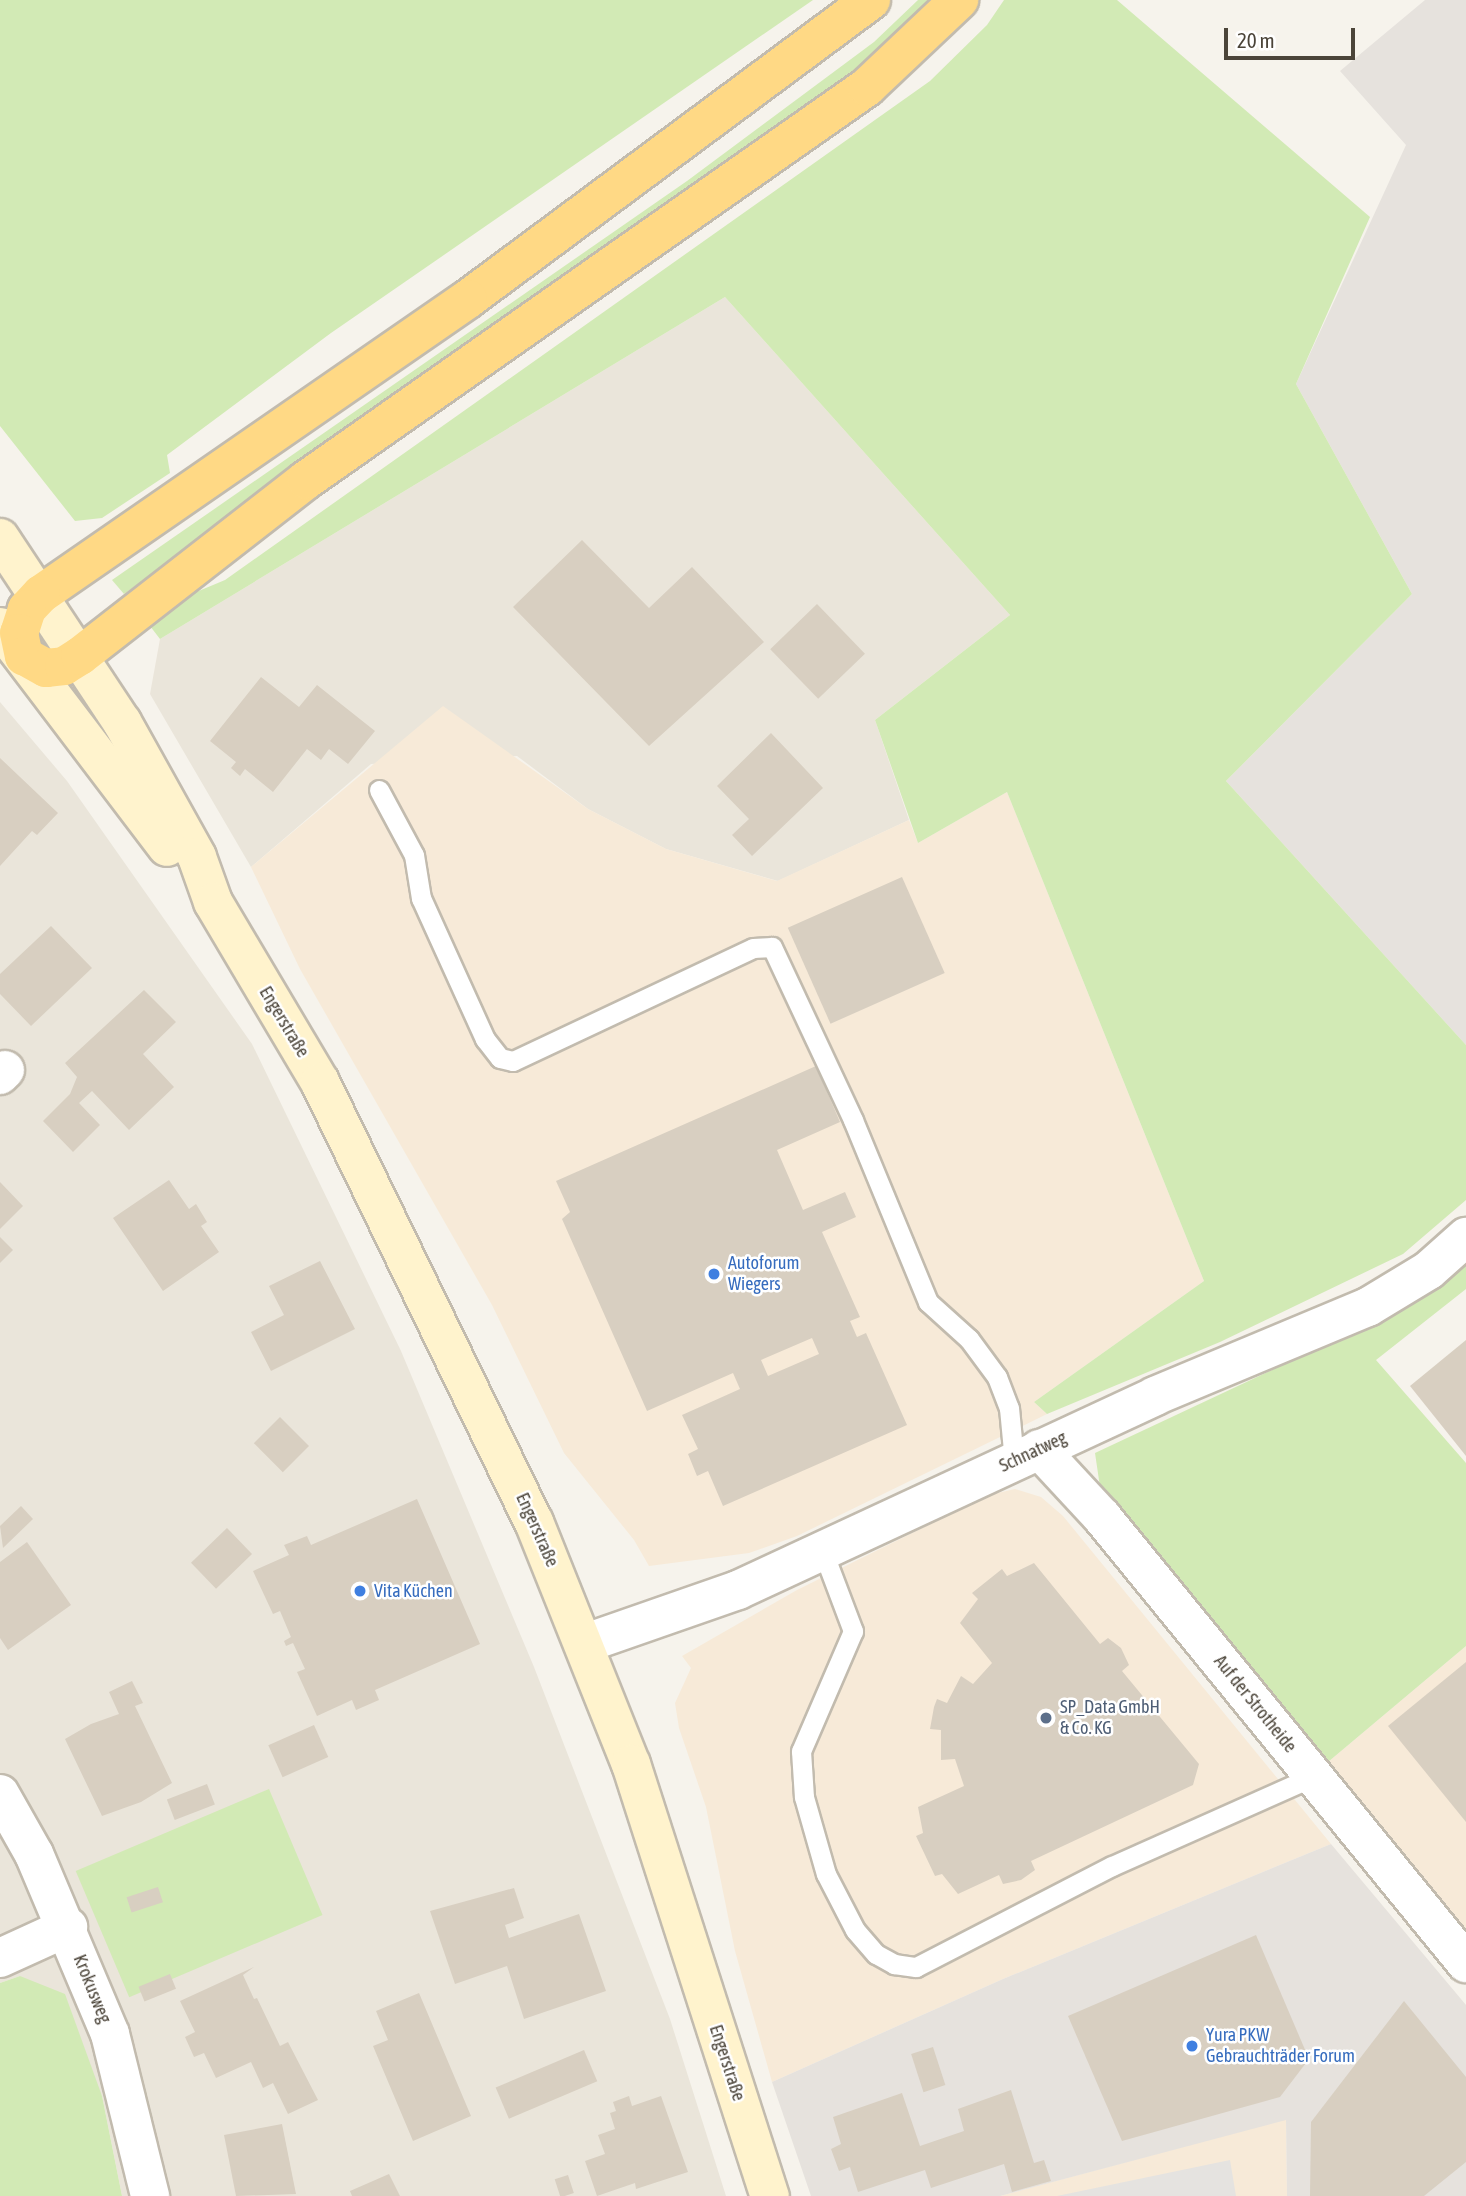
<!DOCTYPE html>
<html>
<head>
<meta charset="utf-8">
<style>
  body { margin:0 }
  #map { position:relative; width:1466px; height:2196px; overflow:hidden; background:#f6f3ec; font-family:"Asap Condensed",sans-serif }
  div>[style] { position:absolute }
  [style*='--x'] { left:calc(var(--x)*1px); top:calc(var(--y)*1px); width:calc(var(--w)*1px); rotate:calc(var(--a)*1deg) }
  .residential>* { inset:0; background:#eae5da }
  .commercial>* { inset:0; background:#f7ead8 }
  .industrial>* { inset:0; background:#e6e2dd }
  .green>* { inset:0; background:#d2eab5; transform-origin:0 0 }
  .parking>* { inset:0; background:#e5e3e0 }
  .building>* { inset:0; background:#d8cfc1; transform-origin:0 0 }
  .roads { filter:drop-shadow(2px 0 #c2bbae) drop-shadow(-2px 0 #c2bbae) drop-shadow(0 2px #c2bbae) drop-shadow(0 -2px #c2bbae) }
  .service>* { height:19px; margin:-9.5px; padding:0 9.5px; transform-origin:9.5px; border-radius:9.5px; background:#fff }
  .minor>* { height:38px; margin:-19px; padding:0 19px; transform-origin:19px; border-radius:19px; background:#fff }
  .secondary>* { height:38px; margin:-19px; padding:0 19px; transform-origin:19px; border-radius:19px; background:#fff3cd }
  .trunk>* { height:38px; margin:-19px; padding:0 19px; transform-origin:19px; border-radius:19px; background:#ffd985 }
  .dots>* { width:19px; height:19px; translate:-50% -50%; box-sizing:border-box; border:4px solid #fff; border-radius:50% }
  span { translate:-50% -50%; white-space:nowrap; text-align:center; line-height:1.15; -webkit-text-stroke:5px #fff; paint-order:stroke }
  .street-label { font-size:18px; color:#4b4439 }
  .shop-label { font-size:18px; color:#366cbe }
  .left { translate:0 -50%; text-align:left }
  .service-label { font-size:18px; color:#4e5e75 }
  .scale { position:absolute; left:1224px; top:28px; width:131px; height:32px; box-sizing:border-box; border:4px solid #4b4439; border-top:0; padding-left:9px; font-size:21px; line-height:24px; white-space:nowrap; color:#4b4439; -webkit-text-stroke:5px #fff; paint-order:stroke }
</style>
</head>
<body>
<div id="map">
  <div class="residential">
    <i style="clip-path:polygon(725px 297px,1010px 615px,875px 720px,909px 820px,778px 881px,666px 849px,588px 809px,517px 756px,371px 764px,251px 867px,150px 694px,160px 639px)"></i>
    <i style="clip-path:polygon(0 702px,67px 781px,252px 1044px,401px 1351px,534px 1667px,670px 2019px,726px 2196px,122px 2196px,102px 2096px,20px 1976px,0 1983px)"></i>
  </div>
  <div class="commercial">
    <i style="clip-path:polygon(443px 706px,588px 809px,666px 849px,777px 881px,909px 820px,918px 843px,1007px 792px,1204px 1281px,1034px 1402px,1047px 1414px,797px 1536px,749px 1553px,649px 1566px,634px 1540px,564px 1453px,492px 1305px,300px 969px,251px 867px)"></i>
    <i style="clip-path:polygon(1015px 1489px,1041px 1497px,1063px 1516px,1331px 1844px,1003px 1979px,772px 2082px,735px 1951px,706px 1807px,679px 1728px,675px 1703px,691px 1668px,682px 1656px,797px 1590px,989px 1495px)"></i>
    <i style="clip-path:polygon(1466px 1646px,1466px 1930px,1328px 1762px)"></i>
    <i style="clip-path:polygon(1286px 2119px,1287px 2196px,1000px 2196px)"></i>
  </div>
  <div class="industrial">
    <i style="clip-path:polygon(1425px 0,1466px 0,1466px 1045px,1226px 781px,1412px 594px,1296px 384px,1406px 145px,1340px 71px)"></i>
    <i style="clip-path:polygon(1331px 1844px,1466px 2005px,1466px 2196px,1287px 2196px,1286px 2120px,1000px 2196px,811px 2196px,772px 2082px,1003px 1979px)"></i>
  </div>
  <div class="green">
    <i style="clip-path:polygon(0 0,813px 0,331px 333px,167px 455px,170px 473px,102px 518px,75px 521px,0 426px)"></i>
    <i style="clip-path:polygon(918px 0,935px 0,891px 46px,786px 125px,612px 241px,124px 594px,112px 580px,687px 181px,874px 42px)"></i>
    <i style="clip-path:polygon(1004px 0,1117px 0,1370px 217px,1296px 384px,1412px 594px,1226px 781px,1466px 1045px,1466px 1200px,1403px 1254px,1220px 1342px,1047px 1414px,1034px 1402px,1204px 1281px,1007px 792px,918px 843px,875px 720px,1010px 615px,725px 297px,160px 639px,150px 626px,170px 603px,225px 580px,930px 81px,987px 25px)"></i>
    <i style="clip-path:polygon(1466px 1255px,1466px 1289px,1376px 1360px,1466px 1463px,1466px 1646px,1328px 1762px,1100px 1487px,1095px 1453px,1272px 1370px,1431px 1286px)"></i>
    <i style="left:269px;top:1789px;width:137px;height:210px;rotate:67deg"></i>
    <i style="clip-path:polygon(20px 1976px,65px 1994px,102px 2096px,122px 2196px,0 2196px,0 1983px)"></i>
  </div>
  <div class="parking">
    <i style="clip-path:polygon(1230px 2160px,1236px 2196px,1057px 2196px)"></i>
  </div>
  <div class="building">
    <i style="clip-path:polygon(582px 540px,649px 608px,692px 567px,764px 642px,649px 746px,513px 607px)"></i>
    <i style="left:817px;top:604px;width:69px;height:65px;rotate:46deg"></i>
    <i style="clip-path:polygon(261px 677px,299px 707px,317px 685px,375px 731px,348px 764px,329px 749px,321px 760px,307px 749px,273px 792px,245px 769px,240px 776px,231px 768px,236px 762px,210px 741px)"></i>
    <i style="clip-path:polygon(771px 733px,823px 788px,752px 856px,732px 835px,749px 819px,717px 786px)"></i>
    <i style="clip-path:polygon(0 758px,58px 813px,37px 835px,32px 831px,0 866px)"></i>
    <i style="left:902px;top:877px;width:105px;height:125px;rotate:66deg"></i>
    <i style="clip-path:polygon(51px 926px,92px 968px,31px 1026px,0 994px,0 974px)"></i>
    <i style="clip-path:polygon(144px 990px,176px 1022px,143px 1054px,174px 1087px,129px 1130px,92px 1091px,79px 1103px,100px 1125px,73px 1152px,43px 1121px,70px 1094px,77px 1077px,65px 1063px)"></i>
    <i style="clip-path:polygon(evenodd,816px 1066px,840px 1122px,777px 1150px,803px 1210px,845px 1192px,856px 1217px,822px 1232px,860px 1317px,850px 1321px,857px 1337px,866px 1333px,907px 1425px,723px 1506px,708px 1471px,697px 1476px,688px 1454px,698px 1449px,682px 1415px,740px 1389px,733px 1373px,647px 1411px,562px 1219px,570px 1212px,556px 1181px,816px 1066px,812px 1338px,819px 1354px,768px 1376px,761px 1360px,812px 1338px)"></i>
    <i style="clip-path:polygon(169px 1180px,189px 1209px,196px 1204px,207px 1222px,201px 1226px,219px 1252px,163px 1291px,113px 1218px)"></i>
    <i style="clip-path:polygon(0 1182px,23px 1206px,0 1229px)"></i>
    <i style="clip-path:polygon(0 1237px,13px 1250px,0 1263px)"></i>
    <i style="clip-path:polygon(320px 1261px,355px 1329px,271px 1371px,251px 1332px,284px 1315px,269px 1286px)"></i>
    <i style="clip-path:polygon(1466px 1340px,1466px 1456px,1410px 1386px)"></i>
    <i style="left:280px;top:1417px;width:41px;height:37px;rotate:45deg"></i>
    <i style="clip-path:polygon(417px 1499px,480px 1644px,375px 1690px,379px 1700px,356px 1710px,352px 1700px,317px 1716px,297px 1672px,305px 1669px,293px 1643px,286px 1646px,284px 1641px,291px 1637px,280px 1611px,273px 1614px,253px 1571px,289px 1555px,284px 1545px,307px 1536px,311px 1545px)"></i>
    <i style="clip-path:polygon(21px 1506px,33px 1519px,3px 1548px,0 1526px)"></i>
    <i style="left:227px;top:1528px;width:36px;height:50px;rotate:46deg"></i>
    <i style="clip-path:polygon(27px 1542px,71px 1605px,8px 1650px,0 1638px,0 1562px)"></i>
    <i style="clip-path:polygon(1034px 1563px,1100px 1644px,1108px 1638px,1121px 1648px,1129px 1665px,1122px 1671px,1199px 1764px,1193px 1785px,1031px 1861px,1035px 1870px,1021px 1880px,1003px 1884px,999px 1875px,958px 1894px,942px 1874px,935px 1876px,916px 1836px,923px 1833px,918px 1807px,964px 1786px,955px 1759px,941px 1760px,941px 1730px,930px 1729px,934px 1707px,937px 1699px,947px 1703px,961px 1676px,973px 1684px,992px 1663px,960px 1623px,978px 1599px,972px 1593px,1002px 1569px,1007px 1576px)"></i>
    <i style="clip-path:polygon(1466px 1662px,1466px 1822px,1388px 1726px)"></i>
    <i style="clip-path:polygon(132px 1681px,143px 1703px,135px 1706px,172px 1783px,141px 1802px,102px 1816px,65px 1739px,91px 1724px,119px 1714px,109px 1692px)"></i>
    <i style="left:314px;top:1725px;width:35px;height:50px;rotate:66deg"></i>
    <i style="left:207px;top:1784px;width:22px;height:43px;rotate:69deg"></i>
    <i style="left:158px;top:1887px;width:16px;height:33px;rotate:72deg"></i>
    <i style="clip-path:polygon(514px 1888px,524px 1918px,505px 1925px,509px 1938px,579px 1914px,606px 1991px,524px 2019px,507px 1966px,455px 1984px,430px 1911px)"></i>
    <i style="clip-path:polygon(1256px 1935px,1309px 2059px,1280px 2097px,1122px 2141px,1068px 2016px)"></i>
    <i style="clip-path:polygon(254px 1967px,243px 1975px,254px 1999px,257px 1998px,280px 2046px,288px 2042px,318px 2100px,288px 2114px,273px 2083px,263px 2088px,251px 2062px,216px 2078px,204px 2053px,194px 2057px,185px 2037px,195px 2032px,180px 2001px)"></i>
    <i style="left:170px;top:1974px;width:16px;height:34px;rotate:68deg"></i>
    <i style="clip-path:polygon(419px 1993px,471px 2116px,413px 2141px,373px 2046px,388px 2040px,376px 2011px)"></i>
    <i style="clip-path:polygon(1404px 2001px,1466px 2077px,1466px 2162px,1424px 2196px,1310px 2196px,1311px 2122px)"></i>
    <i style="left:933px;top:2047px;width:40px;height:23px;rotate:72deg"></i>
    <i style="left:584px;top:2050px;width:34px;height:96px;rotate:67deg"></i>
    <i style="clip-path:polygon(1011px 2090px,1034px 2163px,1044px 2160px,1051px 2181px,1012px 2192px,1004px 2164px,931px 2188px,925px 2170px,858px 2192px,850px 2167px,839px 2171px,831px 2149px,841px 2144px,833px 2117px,902px 2093px,920px 2146px,964px 2131px,958px 2109px)"></i>
    <i style="clip-path:polygon(629px 2096px,632px 2106px,661px 2096px,688px 2172px,636px 2189px,635px 2183px,597px 2196px,585px 2161px,605px 2154px,598px 2135px,615px 2129px,610px 2113px,616px 2111px,613px 2102px)"></i>
    <i style="clip-path:polygon(282px 2124px,296px 2194px,236px 2196px,224px 2135px)"></i>
    <i style="clip-path:polygon(389px 2174px,400px 2196px,352px 2196px,350px 2191px)"></i>
    <i style="left:568px;top:2175px;width:19px;height:14px;rotate:72deg"></i>
  </div>
  <div class="roads">
    <div class="service">
      <i style="--x:379;--y:790;--w:74;--a:61.7"></i>
      <i style="--x:414;--y:855;--w:44;--a:80.8"></i>
      <i style="--x:421;--y:898;--w:155;--a:65.6"></i>
      <i style="--x:485;--y:1039;--w:24;--a:52"></i>
      <i style="--x:500;--y:1058;--w:13;--a:13"></i>
      <i style="--x:513;--y:1061;--w:265;--a:-25.2"></i>
      <i style="--x:753;--y:948;--w:19;--a:-3"></i>
      <i style="--x:772;--y:947;--w:191;--a:64.9"></i>
      <i style="--x:853;--y:1120;--w:197;--a:67.6"></i>
      <i style="--x:928;--y:1302;--w:55;--a:42.1"></i>
      <i style="--x:969;--y:1339;--w:47;--a:53.6"></i>
      <i style="--x:997;--y:1377;--w:33;--a:69"></i>
      <i style="--x:1009;--y:1408;--w:53;--a:84.6"></i>
      <i style="--x:822;--y:1549;--w:88;--a:69.3"></i>
      <i style="--x:853;--y:1631;--w:131;--a:113.4"></i>
      <i style="--x:801;--y:1751;--w:46;--a:86.3"></i>
      <i style="--x:804;--y:1797;--w:80;--a:74.1"></i>
      <i style="--x:826;--y:1874;--w:63;--a:62.6"></i>
      <i style="--x:855;--y:1930;--w:32;--a:49"></i>
      <i style="--x:876;--y:1954;--w:21;--a:29"></i>
      <i style="--x:894;--y:1964;--w:22;--a:8"></i>
      <i style="--x:916;--y:1967;--w:220;--a:-27.3"></i>
      <i style="--x:1112;--y:1866;--w:221;--a:-24"></i>
    </div>
    <div class="minor">
      <i style="--x:0;--y:1075;--w:7;--a:-45"></i>
      <i style="--x:1039;--y:1449;--w:93;--a:47.2"></i>
      <i style="--x:1102;--y:1517;--w:576;--a:50.78"></i>
      <i style="--x:586;--y:1643;--w:161;--a:-19.2"></i>
      <i style="--x:738;--y:1590;--w:460;--a:-24.9"></i>
      <i style="--x:1155;--y:1396;--w:231;--a:-22.7"></i>
      <i style="--x:1368;--y:1307;--w:71;--a:-31.2"></i>
      <i style="--x:1429;--y:1270;--w:50;--a:-41.7"></i>
      <i style="--x:0;--y:1794;--w:69;--a:60.5"></i>
      <i style="--x:34;--y:1854;--w:195;--a:67.1"></i>
      <i style="--x:110;--y:2034;--w:167;--a:76.1"></i>
      <i style="--x:0;--y:1958;--w:75;--a:-24.5"></i>
    </div>
    <div class="secondary">
      <i style="--x:0;--y:538;--w:221;--a:56.5"></i>
      <i style="--x:122;--y:722;--w:154;--a:60.9"></i>
      <i style="--x:197;--y:857;--w:48;--a:70.4"></i>
      <i style="--x:213;--y:902;--w:209;--a:59.3"></i>
      <i style="--x:320;--y:1082;--w:489;--a:64.1"></i>
      <i style="--x:534;--y:1522;--w:261;--a:68.2"></i>
      <i style="--x:631;--y:1764;--w:454;--a:72.2"></i>
      <i style="--x:0;--y:627;--w:276;--a:52.8"></i>
    </div>
    <div class="trunk">
      <i style="--x:871;--y:0;--w:502;--a:143.43"></i>
      <i style="--x:468;--y:299;--w:519;--a:145.36"></i>
      <i style="--x:41;--y:594;--w:21;--a:133"></i>
      <i style="--x:27;--y:609;--w:25;--a:108"></i>
      <i style="--x:19;--y:633;--w:24;--a:78"></i>
      <i style="--x:24;--y:656;--w:25;--a:29"></i>
      <i style="--x:46;--y:668;--w:18;--a:-6"></i>
      <i style="--x:64;--y:666;--w:19;--a:-32"></i>
      <i style="--x:80;--y:656;--w:286;--a:-37.9"></i>
      <i style="--x:306;--y:480;--w:685;--a:-35.01"></i>
      <i style="--x:867;--y:87;--w:127;--a:-43.4"></i>
    </div>
  </div>
  <div class="dots">
    <i style="left:714px;top:1274px;background:#3f7fe0"></i>
    <i style="left:360px;top:1591px;background:#3f7fe0"></i>
    <i style="left:1046px;top:1718px;background:#5c6f8a"></i>
    <i style="left:1192px;top:2046px;background:#3f7fe0"></i>
  </div>
  <div class="street-label">
    <span style="left:284px;top:1022px;rotate:59deg">Engerstraße</span>
    <span style="left:1033px;top:1452px;rotate:-25deg">Schnatweg</span>
    <span style="left:537px;top:1530px;rotate:66deg">Engerstraße</span>
    <span style="left:1255px;top:1704px;rotate:51deg">Auf der Strotheide</span>
    <span style="left:92px;top:1989px;rotate:68deg">Krokusweg</span>
    <span style="left:727px;top:2063px;rotate:72deg">Engerstraße</span>
  </div>
  <div class="shop-label">
    <span class="left" style="left:728px;top:1274px">Autoforum<br>Wiegers</span>
    <span class="left" style="left:374px;top:1591px">Vita Küchen</span>
    <span class="left" style="left:1206px;top:2046px">Yura PKW<br>Gebrauchträder Forum</span>
  </div>
  <div class="service-label">
    <span class="left" style="left:1060px;top:1718px">SP_Data GmbH<br>&amp; Co. KG</span>
  </div>
  <div class="scale">20 m</div>
</div>
</body>
</html>
